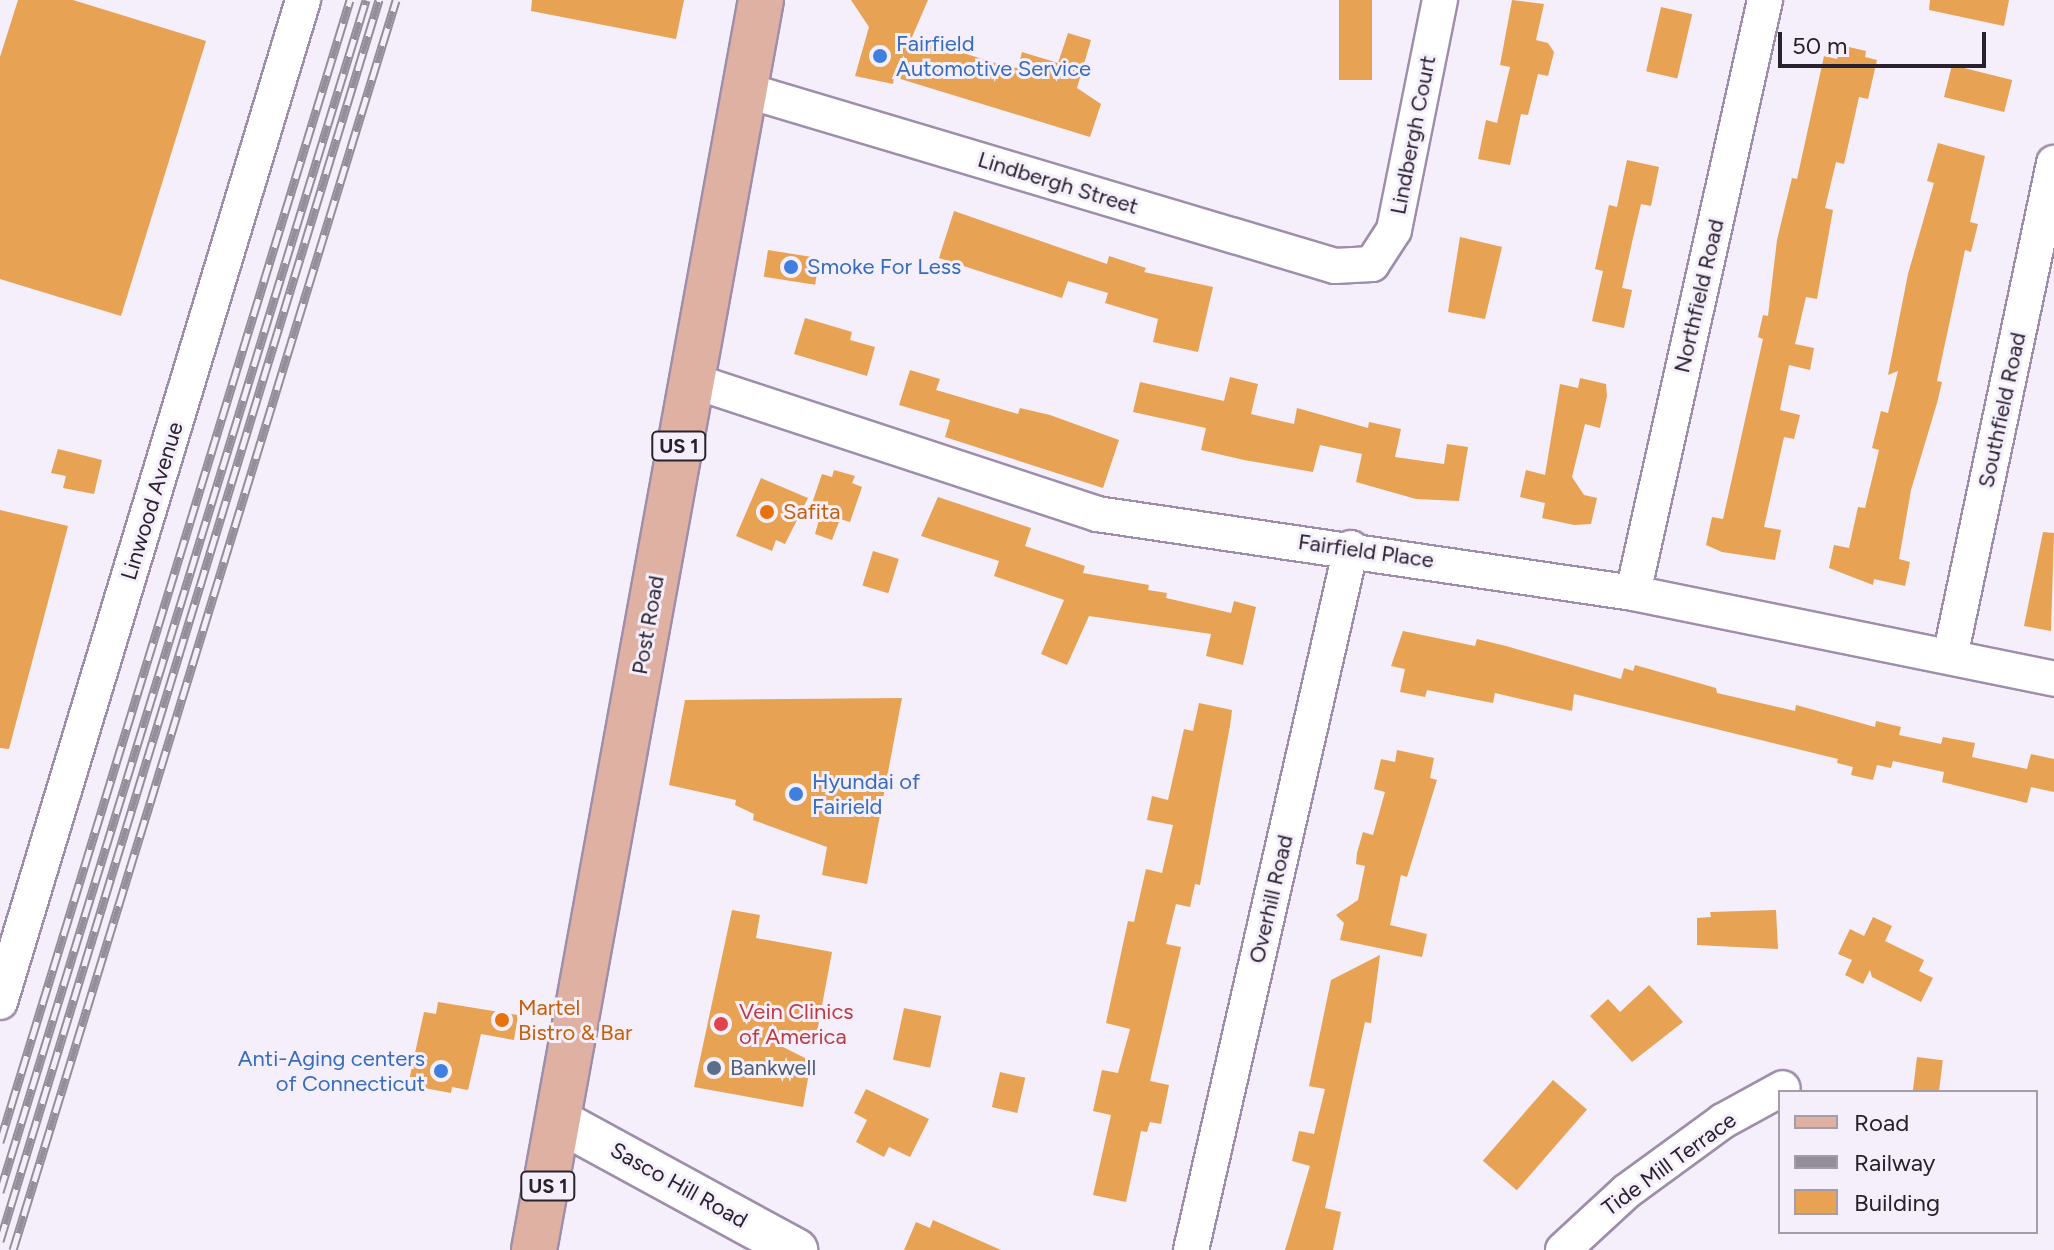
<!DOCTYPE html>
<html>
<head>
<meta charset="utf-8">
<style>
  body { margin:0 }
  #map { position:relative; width:2054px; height:1250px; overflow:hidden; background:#f5eefb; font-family:Figtree,sans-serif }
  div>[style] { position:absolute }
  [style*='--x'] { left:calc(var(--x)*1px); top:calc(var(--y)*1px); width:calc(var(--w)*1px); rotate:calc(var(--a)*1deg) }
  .building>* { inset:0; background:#e7a254; transform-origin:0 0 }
  .roads { filter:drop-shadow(2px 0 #9f8eab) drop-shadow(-2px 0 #9f8eab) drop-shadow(0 2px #9f8eab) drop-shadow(0 -2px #9f8eab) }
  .minor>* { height:34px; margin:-17px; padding:0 17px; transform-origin:17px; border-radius:17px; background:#fff }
  .tertiary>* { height:42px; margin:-21px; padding:0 21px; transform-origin:21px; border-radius:21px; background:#fff }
  .primary>* { height:44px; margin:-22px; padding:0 22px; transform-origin:22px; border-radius:22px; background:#deb1a3 }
  .rail>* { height:9px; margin-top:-4.5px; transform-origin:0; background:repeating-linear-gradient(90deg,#f5eefb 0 18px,#948d9a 0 36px); box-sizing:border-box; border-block:2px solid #948d9a }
  .dots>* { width:22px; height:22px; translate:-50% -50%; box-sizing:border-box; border:4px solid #f5eefb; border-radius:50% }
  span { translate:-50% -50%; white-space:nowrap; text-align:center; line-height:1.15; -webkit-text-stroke:6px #f5eefb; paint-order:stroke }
  .shield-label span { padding:2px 6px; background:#f5eefb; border:2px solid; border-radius:6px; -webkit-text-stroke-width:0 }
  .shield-label { font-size:20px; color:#29222e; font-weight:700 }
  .shop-label { font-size:22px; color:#366cbe }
  .left { translate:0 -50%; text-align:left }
  .right { translate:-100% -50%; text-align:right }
  .street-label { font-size:22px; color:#29222e }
  .food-label { font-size:22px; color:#c56008 }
  .health-label { font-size:22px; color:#be3a42 }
  .service-label { font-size:22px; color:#4e5e75 }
  .legend { position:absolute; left:1778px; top:1090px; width:260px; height:144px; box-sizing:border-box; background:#f5eefb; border:2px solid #a39ca9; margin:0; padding:10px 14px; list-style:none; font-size:24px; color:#29222e }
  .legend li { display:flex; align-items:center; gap:16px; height:40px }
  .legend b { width:40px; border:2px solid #a39ca9 }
  .scale { position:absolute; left:1778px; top:32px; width:208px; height:36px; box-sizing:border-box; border:4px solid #29222e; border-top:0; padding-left:10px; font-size:24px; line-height:28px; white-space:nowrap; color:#29222e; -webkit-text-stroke:6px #f5eefb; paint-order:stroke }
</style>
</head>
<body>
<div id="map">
  <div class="building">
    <i style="clip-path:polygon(18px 0,73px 0,206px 41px,121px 316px,0 279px,0 57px)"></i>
    <i style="clip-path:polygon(532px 0,684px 0,676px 39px,531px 11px)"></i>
    <i style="clip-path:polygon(851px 0,928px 0,912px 37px,1008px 67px,1018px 68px,1022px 52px,1058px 63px,1068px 33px,1091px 40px,1077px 88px,1101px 104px,1090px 137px,894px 77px,893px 84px,855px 76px,869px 27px)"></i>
    <i style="left:1339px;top:0;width:33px;height:80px"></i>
    <i style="clip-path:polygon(1512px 0,1544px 4px,1536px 40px,1548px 43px,1554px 52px,1548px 76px,1538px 74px,1528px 115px,1521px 114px,1510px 165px,1478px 159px,1486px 120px,1497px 123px,1510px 67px,1500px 65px)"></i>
    <i style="clip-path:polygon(1930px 0,2009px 0,2004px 26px,1929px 10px)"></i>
    <i style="left:1661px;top:7px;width:32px;height:66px;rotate:13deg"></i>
    <i style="clip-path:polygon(1840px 45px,1866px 51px,1865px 57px,1877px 60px,1868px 99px,1859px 97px,1844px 164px,1836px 162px,1825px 208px,1833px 210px,1817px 299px,1806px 297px,1795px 344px,1814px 348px,1810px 370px,1789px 365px,1780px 410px,1800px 415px,1794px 439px,1784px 437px,1764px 527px,1781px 530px,1775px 560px,1722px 552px,1706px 545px,1712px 517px,1723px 519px,1763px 339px,1758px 337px,1763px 315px,1768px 316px,1777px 240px,1792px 178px,1797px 179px,1824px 56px,1837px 59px)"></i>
    <i style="left:1952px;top:65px;width:62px;height:33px;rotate:14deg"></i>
    <i style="clip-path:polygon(1938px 143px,1985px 156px,1970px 222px,1978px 224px,1971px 252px,1965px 250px,1937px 381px,1942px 382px,1937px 403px,1911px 490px,1899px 559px,1910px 562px,1905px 586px,1874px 579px,1873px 585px,1829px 568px,1834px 545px,1849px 548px,1858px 507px,1865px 508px,1879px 450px,1872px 448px,1881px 411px,1888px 413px,1898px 371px,1888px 375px,1908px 274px,1934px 183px,1927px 181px)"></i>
    <i style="clip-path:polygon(1627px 160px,1659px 167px,1651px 206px,1641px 204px,1633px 238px,1622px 288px,1632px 290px,1624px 328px,1592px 321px,1603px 271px,1595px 269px,1609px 205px,1617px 207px)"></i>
    <i style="clip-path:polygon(954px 211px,1107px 264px,1109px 256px,1146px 268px,1144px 272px,1213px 287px,1198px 352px,1153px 342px,1158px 319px,1105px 303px,1108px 293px,1068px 281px,1062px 298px,939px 258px)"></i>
    <i style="clip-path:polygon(1460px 237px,1502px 247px,1485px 319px,1448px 312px)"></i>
    <i style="left:768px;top:250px;width:52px;height:27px;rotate:9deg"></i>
    <i style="clip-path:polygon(805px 318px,852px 332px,850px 340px,875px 347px,867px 376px,794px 354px)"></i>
    <i style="clip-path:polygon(910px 370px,940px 379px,936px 390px,1018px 414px,1020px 408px,1050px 415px,1119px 440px,1103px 488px,945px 437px,950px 420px,899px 405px)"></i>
    <i style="clip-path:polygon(1230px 377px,1258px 384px,1251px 414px,1294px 424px,1297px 408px,1368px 428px,1369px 422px,1401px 429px,1395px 457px,1444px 464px,1447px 444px,1468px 447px,1459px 501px,1416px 499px,1356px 482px,1362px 454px,1320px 445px,1313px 472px,1244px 460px,1201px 450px,1206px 428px,1133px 412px,1140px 382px,1224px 401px)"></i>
    <i style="clip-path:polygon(1580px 378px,1606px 384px,1607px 396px,1600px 428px,1585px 424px,1572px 477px,1584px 495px,1597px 498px,1591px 524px,1574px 525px,1542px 518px,1545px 503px,1520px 497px,1526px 470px,1545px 475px,1560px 384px,1578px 388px)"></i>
    <i style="clip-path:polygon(58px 449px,102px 460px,94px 494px,63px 488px,66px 476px,51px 473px)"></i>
    <i style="clip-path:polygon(834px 470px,855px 476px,852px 483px,862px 487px,850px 522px,840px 519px,832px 540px,815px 534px,821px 513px,810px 509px,822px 474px,832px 477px)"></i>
    <i style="clip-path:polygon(761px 478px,808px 498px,785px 544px,776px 540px,772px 551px,736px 536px)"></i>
    <i style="clip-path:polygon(938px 497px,1031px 528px,1025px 546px,1085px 566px,1083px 573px,1149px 585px,1148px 590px,1167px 593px,1166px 598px,1231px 613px,1234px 601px,1256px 607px,1243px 665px,1206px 656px,1211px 634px,1089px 616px,1067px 665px,1041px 654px,1064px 600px,994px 576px,999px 561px,921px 536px)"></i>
    <i style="clip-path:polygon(0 510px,68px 526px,9px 749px,0 748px)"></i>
    <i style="clip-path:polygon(2043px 532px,2054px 533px,2051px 631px,2024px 626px)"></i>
    <i style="left:873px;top:551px;width:27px;height:36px;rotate:17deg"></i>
    <i style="clip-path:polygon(1403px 631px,1475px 646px,1477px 639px,1506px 646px,1621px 679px,1624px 668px,1633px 671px,1635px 665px,1716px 688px,1717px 693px,1795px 711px,1796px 705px,1875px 727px,1876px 721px,1901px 727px,1899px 735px,1941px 744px,1943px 737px,1975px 743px,1972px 757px,2027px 769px,2031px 754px,2054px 759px,2054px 792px,2031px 787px,2027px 803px,1942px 782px,1944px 772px,1893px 761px,1891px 768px,1877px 765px,1873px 780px,1851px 775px,1853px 767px,1837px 763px,1838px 759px,1574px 694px,1572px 711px,1495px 693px,1493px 703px,1427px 690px,1425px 697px,1400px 692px,1405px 669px,1391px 666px)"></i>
    <i style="clip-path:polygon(902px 698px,867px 884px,822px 875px,827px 847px,753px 820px,754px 814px,735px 805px,736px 800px,669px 785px,685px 700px)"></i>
    <i style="clip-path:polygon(1199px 703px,1232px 710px,1230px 726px,1200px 885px,1195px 884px,1190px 907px,1176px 904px,1166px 944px,1181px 947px,1150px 1081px,1169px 1085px,1161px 1124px,1150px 1122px,1147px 1132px,1141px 1131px,1126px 1202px,1093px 1195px,1111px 1115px,1093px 1111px,1102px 1070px,1118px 1073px,1130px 1029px,1106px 1023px,1128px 921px,1134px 922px,1146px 869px,1162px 873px,1173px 825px,1147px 820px,1152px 796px,1168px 800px,1184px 729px,1193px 731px)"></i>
    <i style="clip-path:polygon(1397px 750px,1434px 758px,1430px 778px,1437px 780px,1407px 877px,1401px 875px,1390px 925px,1427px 934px,1422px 957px,1340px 940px,1344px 923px,1336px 915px,1358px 900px,1365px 866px,1356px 864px,1357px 853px,1363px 832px,1373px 835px,1385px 792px,1374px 789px,1381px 759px,1395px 762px)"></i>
    <i style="clip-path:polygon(732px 910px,760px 915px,756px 938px,832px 952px,815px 1043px,769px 1033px,767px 1039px,811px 1061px,803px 1107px,694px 1087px)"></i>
    <i style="clip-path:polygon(1776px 910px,1778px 949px,1697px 945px,1697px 918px,1711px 917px,1710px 912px)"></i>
    <i style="clip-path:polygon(1873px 917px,1892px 926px,1885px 941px,1924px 960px,1919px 971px,1933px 978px,1921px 1002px,1872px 977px,1870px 970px,1863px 984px,1845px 975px,1852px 960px,1838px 954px,1850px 929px,1864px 936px)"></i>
    <i style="clip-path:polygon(1380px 955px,1371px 1023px,1365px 1022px,1325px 1208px,1341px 1212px,1333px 1250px,1285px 1250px,1310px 1166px,1292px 1161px,1299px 1131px,1314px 1134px,1325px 1089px,1309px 1086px,1331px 980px)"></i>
    <i style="clip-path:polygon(1649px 985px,1683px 1022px,1632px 1062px,1590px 1016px,1608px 999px,1620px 1012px)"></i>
    <i style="clip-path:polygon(438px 1002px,518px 1015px,514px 1040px,481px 1034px,468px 1090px,452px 1087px,451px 1093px,408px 1085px,424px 1012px,436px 1014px)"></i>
    <i style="left:904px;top:1008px;width:38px;height:53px;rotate:12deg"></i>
    <i style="left:1917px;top:1057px;width:26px;height:35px;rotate:7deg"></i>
    <i style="left:1000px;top:1072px;width:26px;height:36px;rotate:13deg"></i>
    <i style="left:1553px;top:1080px;width:45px;height:107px;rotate:41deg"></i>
    <i style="clip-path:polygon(866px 1089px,929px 1119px,910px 1157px,889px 1147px,884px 1157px,856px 1142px,867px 1120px,854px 1113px)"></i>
    <i style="clip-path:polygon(933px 1220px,1001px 1250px,904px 1250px,916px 1222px,930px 1228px)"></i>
  </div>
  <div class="roads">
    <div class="minor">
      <i style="--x:745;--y:90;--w:616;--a:16.61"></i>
      <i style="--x:1335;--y:266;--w:37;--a:-3"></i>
      <i style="--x:1372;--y:264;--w:40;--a:-57.1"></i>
      <i style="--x:1394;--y:230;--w:235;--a:-78.7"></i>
      <i style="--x:690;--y:380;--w:428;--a:18.2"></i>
      <i style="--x:1097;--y:514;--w:542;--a:8.38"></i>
      <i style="--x:1633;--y:593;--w:430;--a:11.5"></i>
      <i style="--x:1633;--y:593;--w:608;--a:-77.45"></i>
      <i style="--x:1950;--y:657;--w:505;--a:-78.11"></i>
      <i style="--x:0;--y:1002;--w:1047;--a:-73.17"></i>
      <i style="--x:1191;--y:1250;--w:720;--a:-77.16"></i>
      <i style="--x:1563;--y:1250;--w:87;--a:-42.7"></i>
      <i style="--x:1627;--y:1191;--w:119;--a:-36.1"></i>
      <i style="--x:1723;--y:1121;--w:68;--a:-28.8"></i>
    </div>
    <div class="tertiary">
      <i style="--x:561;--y:1122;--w:268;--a:28.6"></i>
    </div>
    <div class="primary">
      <i style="--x:534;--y:1250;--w:1270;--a:-79.71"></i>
    </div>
  </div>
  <div class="rail">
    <i style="--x:0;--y:1142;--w:1194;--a:-72.96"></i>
    <i style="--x:0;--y:1192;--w:1247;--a:-72.93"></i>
    <i style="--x:0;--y:1241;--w:1298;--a:-73.02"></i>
    <i style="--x:13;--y:1250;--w:1307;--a:-72.96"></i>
  </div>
  <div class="dots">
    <i style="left:880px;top:56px;background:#3f7fe0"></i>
    <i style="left:791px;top:267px;background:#3f7fe0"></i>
    <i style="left:767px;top:512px;background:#e8710a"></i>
    <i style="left:796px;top:794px;background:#3f7fe0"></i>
    <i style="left:502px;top:1020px;background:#e8710a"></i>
    <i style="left:721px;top:1024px;background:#e0444e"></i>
    <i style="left:714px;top:1068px;background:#5c6f8a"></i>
    <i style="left:441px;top:1071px;background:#3f7fe0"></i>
  </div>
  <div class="shield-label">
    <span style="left:679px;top:446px">US 1</span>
    <span style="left:548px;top:1186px">US 1</span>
  </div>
  <div class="shop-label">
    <span class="left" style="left:896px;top:56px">Fairfield<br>Automotive Service</span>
    <span class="left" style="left:807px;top:267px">Smoke For Less</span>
    <span class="left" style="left:812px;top:794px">Hyundai of<br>Fairield</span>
    <span class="right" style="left:425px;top:1071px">Anti-Aging centers<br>of Connecticut</span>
  </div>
  <div class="street-label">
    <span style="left:1413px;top:135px;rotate:-79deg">Lindbergh Court</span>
    <span style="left:1058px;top:183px;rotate:17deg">Lindbergh Street</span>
    <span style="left:1699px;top:296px;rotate:-77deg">Northfield Road</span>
    <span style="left:2002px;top:410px;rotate:-78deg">Southfield Road</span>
    <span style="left:152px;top:501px;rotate:-73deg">Linwood Avenue</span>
    <span style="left:1366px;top:551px;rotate:8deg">Fairfield Place</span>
    <span style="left:648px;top:625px;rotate:-80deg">Post Road</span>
    <span style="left:1271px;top:899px;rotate:-77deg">Overhill Road</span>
    <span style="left:1669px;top:1164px;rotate:-36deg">Tide Mill Terrace</span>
    <span style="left:679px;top:1185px;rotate:29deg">Sasco Hill Road</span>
  </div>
  <div class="food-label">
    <span class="left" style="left:783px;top:512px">Safita</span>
    <span class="left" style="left:518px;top:1020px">Martel<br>Bistro &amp; Bar</span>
  </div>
  <div class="health-label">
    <span class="left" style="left:739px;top:1024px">Vein Clinics<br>of America</span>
  </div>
  <div class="service-label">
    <span class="left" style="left:730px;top:1068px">Bankwell</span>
  </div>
  <ul class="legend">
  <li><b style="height:10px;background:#deb1a3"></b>Road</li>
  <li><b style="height:10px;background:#948d9a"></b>Railway</li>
  <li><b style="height:22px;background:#e7a254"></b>Building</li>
  </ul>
  <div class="scale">50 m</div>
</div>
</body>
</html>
